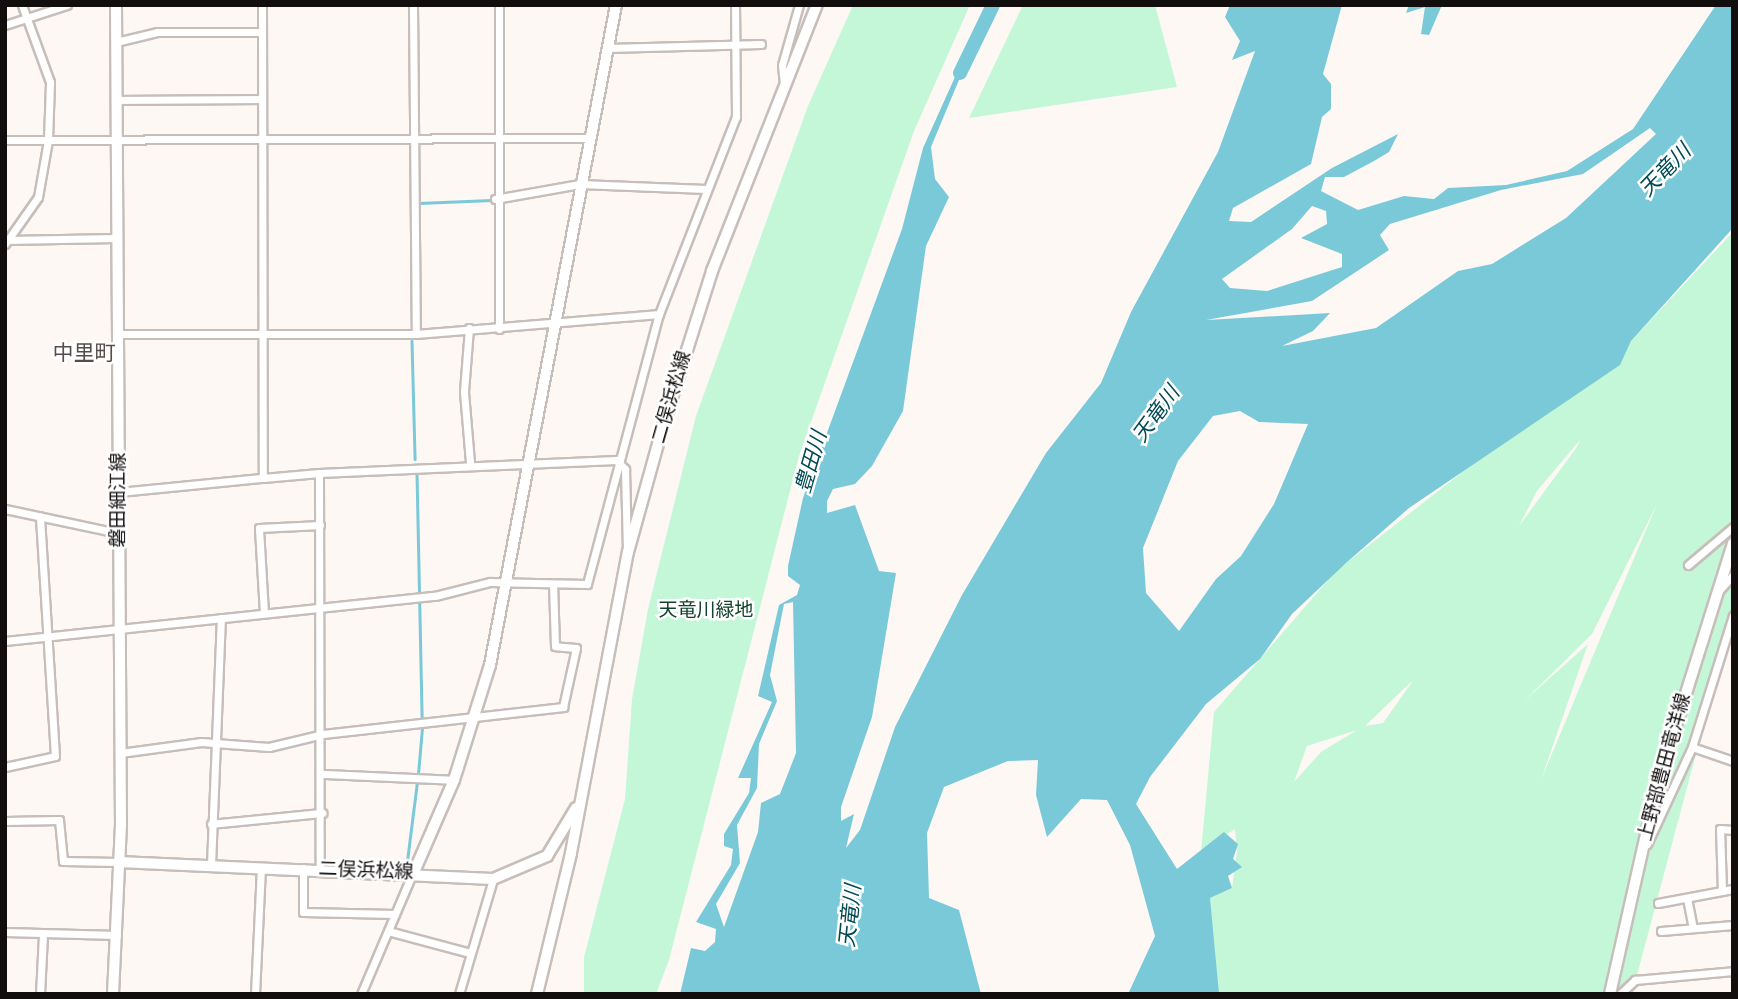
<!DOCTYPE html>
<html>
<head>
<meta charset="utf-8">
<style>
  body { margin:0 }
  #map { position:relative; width:1738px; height:999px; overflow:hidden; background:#fef8f5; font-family:"Fira Sans","Noto Sans JP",sans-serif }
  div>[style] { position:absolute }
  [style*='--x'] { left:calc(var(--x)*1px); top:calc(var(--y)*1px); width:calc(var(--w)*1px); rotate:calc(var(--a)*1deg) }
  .green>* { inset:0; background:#c3f7d8 }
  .water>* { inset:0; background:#7ac9d9 }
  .stream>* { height:2.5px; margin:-1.25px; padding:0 1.25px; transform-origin:1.25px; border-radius:1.25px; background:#7ac9d9 }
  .river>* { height:14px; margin:-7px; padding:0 7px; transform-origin:7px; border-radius:7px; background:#7ac9d9 }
  .roads { filter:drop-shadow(2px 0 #c7beba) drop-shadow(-2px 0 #c7beba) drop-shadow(0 2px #c7beba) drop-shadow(0 -2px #c7beba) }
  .street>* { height:7px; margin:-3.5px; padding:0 3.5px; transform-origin:3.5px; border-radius:3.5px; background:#fff }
  .secondary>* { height:10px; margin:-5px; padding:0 5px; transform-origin:5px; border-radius:5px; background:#fff }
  span { translate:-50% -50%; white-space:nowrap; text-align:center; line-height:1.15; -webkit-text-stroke:5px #fff; paint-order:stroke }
  .street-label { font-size:19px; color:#110e0d }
  .park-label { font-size:19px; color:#12422b }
  .water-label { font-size:21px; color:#004955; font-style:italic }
  .neighbourhood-label { font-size:21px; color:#554d4a }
  .frame { position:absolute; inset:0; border:7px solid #110e0d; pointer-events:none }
</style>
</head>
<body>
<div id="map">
  <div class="green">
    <i style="clip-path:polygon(853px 5px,970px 5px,914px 131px,799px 456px,669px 960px,656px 994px,584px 994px,584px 957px,625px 799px,632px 699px,648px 609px,696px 416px,808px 106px)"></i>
    <i style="clip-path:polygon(1023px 5px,1155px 5px,1177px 87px,969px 118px)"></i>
    <i style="clip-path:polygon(evenodd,1733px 232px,1733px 615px,1632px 994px,1216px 994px,1210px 898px,1232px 888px,1237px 851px,1235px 829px,1201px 852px,1214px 712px,1336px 571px,1497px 445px,1612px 369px,1631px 341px,1733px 232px,1580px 440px,1577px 447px,1519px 526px,1537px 491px,1580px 440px,1733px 232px,1657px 504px,1605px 627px,1541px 780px,1588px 644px,1523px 702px,1592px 634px,1657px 504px,1733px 232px,1412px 682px,1383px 723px,1365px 726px,1411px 682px,1412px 682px,1733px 232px,1357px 730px,1321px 752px,1294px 782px,1307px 746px,1357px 730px)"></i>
  </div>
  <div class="water">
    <i style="clip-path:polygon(evenodd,1230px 5px,1342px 5px,1323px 74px,1331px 84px,1331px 109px,1322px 117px,1311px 164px,1233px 208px,1229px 221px,1251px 222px,1332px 168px,1398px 134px,1389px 152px,1374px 161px,1344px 177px,1325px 177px,1321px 191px,1358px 210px,1404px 196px,1434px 199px,1448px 188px,1506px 185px,1567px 171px,1633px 129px,1716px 5px,1733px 5px,1733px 228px,1631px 341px,1620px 365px,1409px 508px,1346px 563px,1292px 614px,1260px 659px,1206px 704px,1150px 777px,1136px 804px,1177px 869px,1224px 832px,1238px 844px,1233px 859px,1242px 867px,1228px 876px,1232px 888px,1210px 898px,1219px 994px,1128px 994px,1155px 936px,1130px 845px,1107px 800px,1081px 799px,1047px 837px,1036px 795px,1038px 760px,1008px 761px,944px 787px,927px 833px,929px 898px,959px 910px,981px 994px,680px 994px,691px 948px,705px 951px,715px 942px,716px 929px,696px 922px,731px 865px,733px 849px,724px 846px,724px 834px,749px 793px,751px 778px,738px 778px,772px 702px,758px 696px,779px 605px,797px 595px,800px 585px,788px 576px,788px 566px,803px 498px,902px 229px,923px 148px,964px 57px,969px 56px,931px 147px,935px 179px,949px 197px,926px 246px,903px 411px,872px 466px,855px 484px,833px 489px,827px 501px,827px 513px,855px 505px,879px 571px,896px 573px,872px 717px,841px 807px,841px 821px,854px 814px,846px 848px,860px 830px,895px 727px,962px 595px,1046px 453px,1101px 383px,1131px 312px,1218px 152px,1255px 51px,1232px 60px,1240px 41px,1225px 17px,1230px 5px,1650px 128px,1656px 134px,1566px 218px,1492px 264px,1458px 271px,1376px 328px,1282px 346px,1313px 331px,1330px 313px,1206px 320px,1312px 301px,1389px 250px,1380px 235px,1390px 224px,1501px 190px,1583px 174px,1650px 128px,1230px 5px,1312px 206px,1326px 211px,1327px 224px,1301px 238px,1342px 254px,1342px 267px,1267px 291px,1230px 288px,1222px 279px,1292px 229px,1312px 206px,1230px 5px,1240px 411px,1259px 422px,1308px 424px,1274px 504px,1241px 556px,1216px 579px,1179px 631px,1146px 593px,1143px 548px,1178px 461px,1213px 416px,1240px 411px,1230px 5px,793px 602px,796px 753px,780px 794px,761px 803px,758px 832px,724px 927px,716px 904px,740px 863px,737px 825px,757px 788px,759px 744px,777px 701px,770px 675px,784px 604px,793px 602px)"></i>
    <i style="clip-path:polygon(1409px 5px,1442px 5px,1429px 35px,1421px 34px,1425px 7px,1406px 13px)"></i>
  </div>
  <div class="stream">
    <i style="--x:419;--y:203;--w:72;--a:-2.4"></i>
    <i style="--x:412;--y:341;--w:118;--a:88.5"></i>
    <i style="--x:417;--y:473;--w:247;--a:88.8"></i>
    <i style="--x:418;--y:774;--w:46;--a:-85"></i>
    <i style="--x:407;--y:861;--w:80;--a:-82.8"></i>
  </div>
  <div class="river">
    <i style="--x:960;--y:73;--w:76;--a:-64.1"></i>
  </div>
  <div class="roads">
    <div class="street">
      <i style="--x:262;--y:5;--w:473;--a:89.9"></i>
      <i style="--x:263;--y:478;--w:56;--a:-5.1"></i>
      <i style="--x:319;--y:473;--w:395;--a:89.9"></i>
      <i style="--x:413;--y:5;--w:329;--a:89.5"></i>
      <i style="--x:5;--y:25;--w:65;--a:-17.9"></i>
      <i style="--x:116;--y:42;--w:42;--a:-13.7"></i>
      <i style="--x:157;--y:32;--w:105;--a:0"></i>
      <i style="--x:607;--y:48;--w:154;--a:-1.5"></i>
      <i style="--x:784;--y:84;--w:19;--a:-96"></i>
      <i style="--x:782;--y:65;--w:62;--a:-74.2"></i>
      <i style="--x:116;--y:100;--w:146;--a:-0.4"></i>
      <i style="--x:5;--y:140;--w:584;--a:-0.2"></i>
      <i style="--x:495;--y:199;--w:86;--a:-10"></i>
      <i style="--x:580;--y:184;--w:126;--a:2.3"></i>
      <i style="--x:6;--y:240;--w:110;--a:-1"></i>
      <i style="--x:5;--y:244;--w:57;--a:-54.9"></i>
      <i style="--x:38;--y:197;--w:58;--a:-80"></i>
      <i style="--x:48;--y:140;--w:58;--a:-88"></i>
      <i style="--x:50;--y:82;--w:82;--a:-110"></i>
      <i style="--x:469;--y:328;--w:64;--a:94.5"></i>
      <i style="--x:464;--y:392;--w:70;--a:85.1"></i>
      <i style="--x:499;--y:329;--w:324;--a:-90"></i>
      <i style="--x:117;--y:334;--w:299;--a:0"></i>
      <i style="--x:416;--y:334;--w:244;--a:-4.7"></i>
      <i style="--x:319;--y:473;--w:297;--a:-2.5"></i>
      <i style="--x:616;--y:460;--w:13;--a:45"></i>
      <i style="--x:625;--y:469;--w:80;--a:88.6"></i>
      <i style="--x:119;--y:492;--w:145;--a:-5.6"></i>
      <i style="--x:5;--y:509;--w:116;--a:12"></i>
      <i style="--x:1688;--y:565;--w:59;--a:-40.2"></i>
      <i style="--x:1715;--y:595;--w:27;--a:-48"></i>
      <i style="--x:264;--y:613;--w:85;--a:-93.4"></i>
      <i style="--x:259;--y:528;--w:61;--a:-2.8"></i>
      <i style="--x:5;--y:641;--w:432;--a:-6"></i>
      <i style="--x:435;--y:596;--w:57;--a:-14.3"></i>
      <i style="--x:490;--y:582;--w:97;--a:1.2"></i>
      <i style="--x:587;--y:584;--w:279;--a:-75.1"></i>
      <i style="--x:659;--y:314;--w:212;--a:-68.7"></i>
      <i style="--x:736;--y:117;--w:112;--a:-90.5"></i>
      <i style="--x:1692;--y:747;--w:43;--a:18.9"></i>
      <i style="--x:120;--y:753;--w:82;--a:-7.7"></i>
      <i style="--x:201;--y:742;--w:68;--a:4.2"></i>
      <i style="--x:269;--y:747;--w:56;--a:-13.5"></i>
      <i style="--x:323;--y:734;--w:242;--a:-6.4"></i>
      <i style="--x:563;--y:707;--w:60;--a:-77.6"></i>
      <i style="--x:576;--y:648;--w:21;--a:-175"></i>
      <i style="--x:555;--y:646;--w:62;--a:-91.8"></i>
      <i style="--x:5;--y:767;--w:51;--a:-12.4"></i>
      <i style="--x:55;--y:756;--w:240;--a:-93.6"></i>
      <i style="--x:323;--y:774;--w:131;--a:2.6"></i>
      <i style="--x:5;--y:821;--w:54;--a:-1.1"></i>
      <i style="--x:59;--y:820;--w:41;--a:84.4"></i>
      <i style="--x:63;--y:861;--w:56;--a:1"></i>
      <i style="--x:211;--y:824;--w:112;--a:-5.7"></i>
      <i style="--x:1647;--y:844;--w:107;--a:-65.1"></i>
      <i style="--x:1692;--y:747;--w:138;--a:-72.7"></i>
      <i style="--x:211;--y:865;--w:247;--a:-87.7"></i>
      <i style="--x:303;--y:868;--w:44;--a:90"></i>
      <i style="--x:303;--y:912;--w:92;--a:1.2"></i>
      <i style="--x:1722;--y:891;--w:62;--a:-91.8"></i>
      <i style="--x:1720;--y:829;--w:13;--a:4"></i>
      <i style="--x:1687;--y:898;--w:26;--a:79"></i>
      <i style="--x:1658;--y:903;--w:76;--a:-10.6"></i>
      <i style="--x:388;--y:931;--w:85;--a:15"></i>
      <i style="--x:1661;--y:931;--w:72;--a:-4.8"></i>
      <i style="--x:5;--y:932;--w:112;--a:1.5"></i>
      <i style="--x:40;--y:994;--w:59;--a:-87.1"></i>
      <i style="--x:255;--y:994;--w:127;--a:-87.3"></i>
      <i style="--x:361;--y:994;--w:133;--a:-66.9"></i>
      <i style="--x:459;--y:994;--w:120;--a:-73.5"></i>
      <i style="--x:1620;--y:994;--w:21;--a:-43"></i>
      <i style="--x:1635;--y:980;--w:98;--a:-5.2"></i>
    </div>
    <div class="secondary">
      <i style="--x:119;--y:862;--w:374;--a:2.6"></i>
      <i style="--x:493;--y:879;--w:59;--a:-23.1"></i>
      <i style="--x:547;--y:856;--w:56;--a:-58.9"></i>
      <i style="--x:414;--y:872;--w:100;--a:-66.5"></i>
      <i style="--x:454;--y:780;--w:121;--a:-72.6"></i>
      <i style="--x:490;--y:665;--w:672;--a:-79.19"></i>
      <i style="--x:113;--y:994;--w:168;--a:-87.3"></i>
      <i style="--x:121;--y:826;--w:821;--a:-90.35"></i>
      <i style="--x:537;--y:994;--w:145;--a:-76.4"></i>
      <i style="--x:571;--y:853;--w:306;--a:-79.3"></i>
      <i style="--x:628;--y:552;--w:128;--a:-74.5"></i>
      <i style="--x:662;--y:429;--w:166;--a:-72.4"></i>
      <i style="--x:712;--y:271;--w:286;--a:-68.5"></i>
      <i style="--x:1610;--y:994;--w:213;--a:-77.3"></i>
      <i style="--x:1657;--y:786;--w:254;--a:-72.6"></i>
    </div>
  </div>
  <div class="street-label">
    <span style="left:671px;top:397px;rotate:-74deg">二俣浜松線</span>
    <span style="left:118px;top:500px;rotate:-90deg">磐田細江線</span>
    <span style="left:1664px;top:767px;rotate:-75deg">上野部豊田竜洋線</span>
    <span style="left:366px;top:870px;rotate:2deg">二俣浜松線</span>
  </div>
  <div class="park-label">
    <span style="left:706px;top:610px">天竜川緑地</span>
  </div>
  <div class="water-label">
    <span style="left:1665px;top:170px;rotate:-46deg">天竜川</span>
    <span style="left:1156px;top:414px;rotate:-54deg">天竜川</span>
    <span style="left:811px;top:462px;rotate:-74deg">豊田川</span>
    <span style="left:850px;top:916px;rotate:-84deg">天竜川</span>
  </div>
  <div class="neighbourhood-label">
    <span style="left:84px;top:353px">中里町</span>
  </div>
  <div class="frame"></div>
</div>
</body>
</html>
